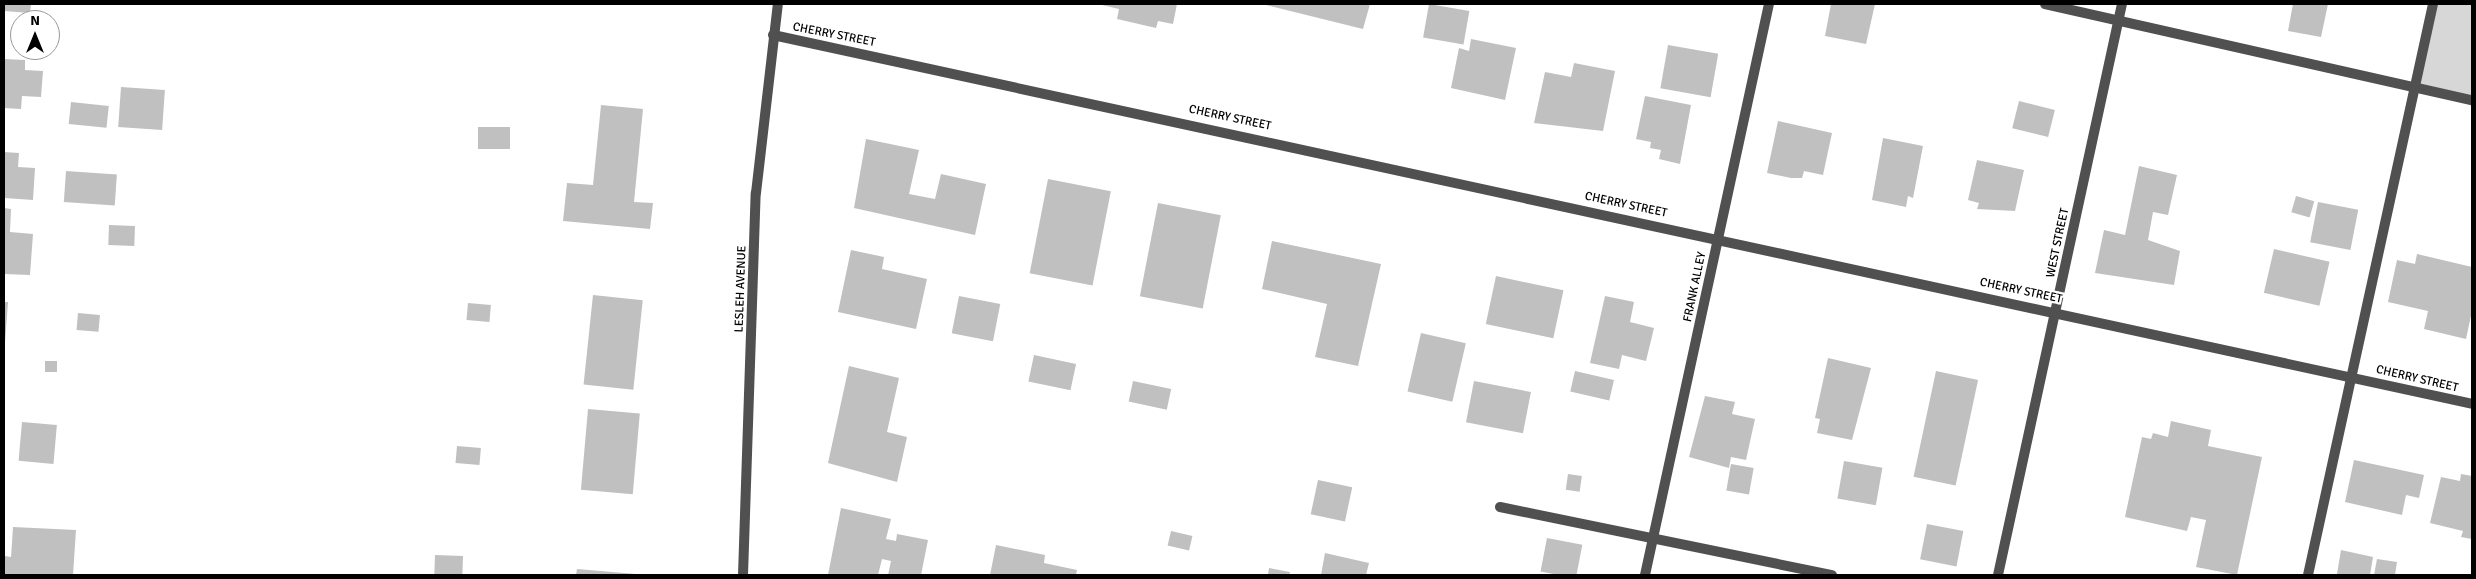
<!DOCTYPE html>
<html>
<head>
<meta charset="utf-8">
<style>
  body { margin:0 }
  #map { position:relative; width:2476px; height:579px; overflow:hidden; background:#fff; font-family:Signika,sans-serif }
  div>[style] { position:absolute }
  [style*='--x'] { left:calc(var(--x)*1px); top:calc(var(--y)*1px); width:calc(var(--w)*1px); rotate:calc(var(--a)*1deg) }
  .green>* { inset:0; background:#d7d7d7 }
  .building>* { inset:0; background:#c0c0c0; transform-origin:0 0 }
  .lane>* { height:10px; margin:-5px; padding:0 5px; transform-origin:5px; border-radius:5px; background:#505050 }
  .street>* { height:10px; margin:-5px; padding:0 5px; transform-origin:5px; border-radius:5px; background:#505050 }
  span { translate:-50% -50%; white-space:nowrap; text-align:center; line-height:1.15; -webkit-text-stroke:4.5px #fff; paint-order:stroke }
  .street-label { font-size:12px; color:#000 }
  .frame { position:absolute; inset:0; border:5px solid #000; pointer-events:none }
  .north { position:absolute; left:10px; top:10px; width:50px; height:50px; box-sizing:border-box; background:#fff; border:1px solid #999; border-radius:50%; rotate:0deg; font-size:14px; font-weight:700; line-height:20px; text-align:center; color:#000 }
  .north::after { content:''; display:block; margin:auto; width:18px; height:22px; background:#000; clip-path:polygon(50% 0,100% 100%,50% 72%,0 100%) }
</style>
</head>
<body>
<div id="map">
  <div class="green">
    <i style="clip-path:polygon(2433px 4px,2472px 4px,2472px 100px,2415px 88px)"></i>
  </div>
  <div class="building">
    <i style="clip-path:polygon(4px 4px,31px 4px,30px 13px,4px 11px)"></i>
    <i style="clip-path:polygon(1098px 4px,1177px 4px,1173px 24px,1158px 21px,1156px 28px,1117px 19px,1119px 9px)"></i>
    <i style="clip-path:polygon(1262px 4px,1370px 4px,1363px 29px)"></i>
    <i style="left:1429px;top:4px;width:41px;height:34px;rotate:10deg"></i>
    <i style="clip-path:polygon(1831px 4px,1875px 4px,1866px 44px,1825px 36px)"></i>
    <i style="clip-path:polygon(2293px 4px,2328px 4px,2321px 37px,2288px 31px)"></i>
    <i style="clip-path:polygon(1471px 39px,1516px 48px,1505px 100px,1451px 88px,1459px 48px,1469px 51px)"></i>
    <i style="left:1668px;top:45px;width:51px;height:44px;rotate:10deg"></i>
    <i style="clip-path:polygon(4px 59px,25px 60px,25px 70px,43px 71px,41px 97px,22px 96px,21px 109px,4px 108px)"></i>
    <i style="clip-path:polygon(1574px 63px,1615px 71px,1603px 131px,1534px 123px,1545px 72px,1571px 77px)"></i>
    <i style="left:121px;top:87px;width:44px;height:40px;rotate:4deg"></i>
    <i style="clip-path:polygon(1645px 96px,1691px 105px,1680px 164px,1659px 159px,1661px 150px,1650px 148px,1651px 142px,1636px 139px)"></i>
    <i style="left:2019px;top:101px;width:37px;height:28px;rotate:14deg"></i>
    <i style="left:71px;top:102px;width:38px;height:22px;rotate:6deg"></i>
    <i style="clip-path:polygon(601px 105px,643px 109px,634px 202px,653px 203px,650px 229px,563px 221px,567px 183px,593px 185px)"></i>
    <i style="clip-path:polygon(1778px 121px,1832px 133px,1823px 175px,1804px 171px,1802px 178px,1791px 178px,1767px 173px)"></i>
    <i style="left:478px;top:127px;width:32px;height:22px"></i>
    <i style="clip-path:polygon(1883px 138px,1923px 146px,1913px 198px,1908px 196px,1906px 207px,1872px 200px)"></i>
    <i style="clip-path:polygon(866px 139px,919px 150px,909px 194px,935px 199px,941px 174px,986px 184px,975px 235px,854px 208px)"></i>
    <i style="clip-path:polygon(4px 152px,19px 153px,18px 167px,35px 168px,33px 200px,4px 198px)"></i>
    <i style="clip-path:polygon(1977px 160px,2024px 170px,2015px 211px,1977px 209px,1979px 203px,1968px 200px)"></i>
    <i style="clip-path:polygon(2139px 166px,2177px 175px,2168px 215px,2153px 212px,2148px 240px,2180px 251px,2174px 285px,2095px 273px,2104px 230px,2125px 235px)"></i>
    <i style="left:66px;top:171px;width:51px;height:31px;rotate:4deg"></i>
    <i style="left:1048px;top:179px;width:64px;height:96px;rotate:11deg"></i>
    <i style="left:2296px;top:196px;width:19px;height:17px;rotate:16deg"></i>
    <i style="left:2318px;top:202px;width:41px;height:41px;rotate:11deg"></i>
    <i style="left:1158px;top:203px;width:64px;height:95px;rotate:11deg"></i>
    <i style="clip-path:polygon(4px 208px,11px 209px,10px 232px,33px 234px,30px 275px,4px 274px)"></i>
    <i style="left:109px;top:225px;width:26px;height:20px;rotate:2deg"></i>
    <i style="clip-path:polygon(1272px 241px,1381px 264px,1358px 366px,1315px 357px,1327px 304px,1262px 289px)"></i>
    <i style="left:2274px;top:249px;width:57px;height:45px;rotate:13deg"></i>
    <i style="clip-path:polygon(851px 250px,884px 257px,882px 269px,927px 279px,916px 329px,838px 312px)"></i>
    <i style="clip-path:polygon(2417px 254px,2472px 267px,2472px 311px,2466px 339px,2424px 329px,2428px 311px,2388px 302px,2397px 260px,2415px 264px)"></i>
    <i style="left:1496px;top:276px;width:69px;height:49px;rotate:12deg"></i>
    <i style="left:593px;top:295px;width:50px;height:90px;rotate:6deg"></i>
    <i style="left:959px;top:296px;width:42px;height:38px;rotate:11deg"></i>
    <i style="clip-path:polygon(1605px 296px,1634px 302px,1630px 322px,1654px 328px,1646px 361px,1622px 355px,1619px 369px,1590px 363px)"></i>
    <i style="clip-path:polygon(4px 302px,8px 302px,5px 342px,4px 342px)"></i>
    <i style="left:468px;top:303px;width:23px;height:17px;rotate:5deg"></i>
    <i style="left:78px;top:313px;width:22px;height:17px;rotate:5deg"></i>
    <i style="left:1421px;top:333px;width:46px;height:60px;rotate:13deg"></i>
    <i style="left:1034px;top:355px;width:43px;height:27px;rotate:12deg"></i>
    <i style="clip-path:polygon(1828px 358px,1871px 368px,1852px 440px,1817px 433px,1820px 419px,1815px 418px)"></i>
    <i style="left:45px;top:361px;width:12px;height:11px"></i>
    <i style="clip-path:polygon(849px 366px,899px 378px,887px 432px,907px 437px,897px 482px,828px 463px)"></i>
    <i style="left:1575px;top:371px;width:40px;height:21px;rotate:13deg"></i>
    <i style="left:1936px;top:371px;width:43px;height:108px;rotate:12deg"></i>
    <i style="left:1133px;top:381px;width:39px;height:21px;rotate:12deg"></i>
    <i style="left:1474px;top:381px;width:58px;height:42px;rotate:11deg"></i>
    <i style="clip-path:polygon(1705px 396px,1735px 402px,1732px 414px,1755px 419px,1746px 460px,1731px 457px,1729px 468px,1689px 457px)"></i>
    <i style="left:588px;top:409px;width:52px;height:81px;rotate:5deg"></i>
    <i style="clip-path:polygon(2171px 421px,2211px 430px,2208px 446px,2262px 457px,2237px 575px,2196px 567px,2206px 520px,2191px 517px,2187px 531px,2125px 517px,2142px 437px,2151px 439px,2153px 433px,2168px 437px)"></i>
    <i style="left:22px;top:422px;width:35px;height:39px;rotate:5deg"></i>
    <i style="left:457px;top:446px;width:24px;height:17px;rotate:5deg"></i>
    <i style="clip-path:polygon(2354px 460px,2424px 475px,2419px 498px,2406px 495px,2402px 515px,2345px 502px)"></i>
    <i style="left:1844px;top:461px;width:39px;height:38px;rotate:10deg"></i>
    <i style="left:1731px;top:464px;width:23px;height:27px;rotate:10deg"></i>
    <i style="left:1568px;top:474px;width:14px;height:16px;rotate:8deg"></i>
    <i style="clip-path:polygon(2461px 474px,2472px 476px,2472px 539px,2461px 537px,2463px 531px,2430px 523px,2441px 477px,2460px 481px)"></i>
    <i style="left:1318px;top:480px;width:35px;height:35px;rotate:12deg"></i>
    <i style="clip-path:polygon(841px 508px,891px 519px,886px 539px,896px 541px,897px 534px,928px 540px,921px 575px,888px 575px,891px 561px,882px 559px,878px 575px,828px 575px)"></i>
    <i style="left:1927px;top:524px;width:37px;height:36px;rotate:11deg"></i>
    <i style="clip-path:polygon(13px 527px,76px 530px,73px 575px,4px 575px,5px 556px,11px 557px)"></i>
    <i style="left:1171px;top:531px;width:22px;height:15px;rotate:13deg"></i>
    <i style="left:1547px;top:538px;width:36px;height:34px;rotate:11deg"></i>
    <i style="clip-path:polygon(996px 545px,1045px 555px,1044px 563px,1077px 570px,1076px 575px,990px 575px)"></i>
    <i style="clip-path:polygon(2341px 550px,2373px 557px,2370px 575px,2337px 574px)"></i>
    <i style="clip-path:polygon(1325px 553px,1369px 563px,1366px 575px,1321px 575px)"></i>
    <i style="left:435px;top:555px;width:28px;height:20px;rotate:2deg"></i>
    <i style="clip-path:polygon(2377px 559px,2397px 562px,2395px 575px,2374px 575px)"></i>
    <i style="clip-path:polygon(1269px 568px,1290px 572px,1289px 575px,1268px 575px)"></i>
    <i style="clip-path:polygon(577px 569px,636px 574px,636px 575px,576px 575px)"></i>
  </div>
  <div class="lane">
    <i style="--x:2045;--y:4;--w:438;--a:12.7"></i>
    <i style="--x:1500;--y:507;--w:339;--a:11.6"></i>
    <i style="--x:1645;--y:575;--w:584;--a:-77.75"></i>
    <i style="--x:2308;--y:575;--w:585;--a:-77.65"></i>
  </div>
  <div class="street">
    <i style="--x:773;--y:35;--w:1739;--a:12.25"></i>
    <i style="--x:743;--y:575;--w:382;--a:-88.1"></i>
    <i style="--x:756;--y:193;--w:190;--a:-83.4"></i>
    <i style="--x:1998;--y:575;--w:584;--a:-77.75"></i>
  </div>
  <div class="street-label">
    <span style="left:834px;top:35px;rotate:11deg">CHERRY STREET</span>
    <span style="left:1230px;top:118px;rotate:12deg">CHERRY STREET</span>
    <span style="left:1626px;top:205px;rotate:12deg">CHERRY STREET</span>
    <span style="left:2058px;top:243px;rotate:-78deg">WEST STREET</span>
    <span style="left:1695px;top:287px;rotate:-78deg">FRANK ALLEY</span>
    <span style="left:741px;top:289px;rotate:-88deg">LESLEH AVENUE</span>
    <span style="left:2021px;top:291px;rotate:12deg">CHERRY STREET</span>
    <span style="left:2417px;top:379px;rotate:13deg">CHERRY STREET</span>
  </div>
  <div class="frame"></div>
  <div class="north">N</div>
</div>
</body>
</html>
